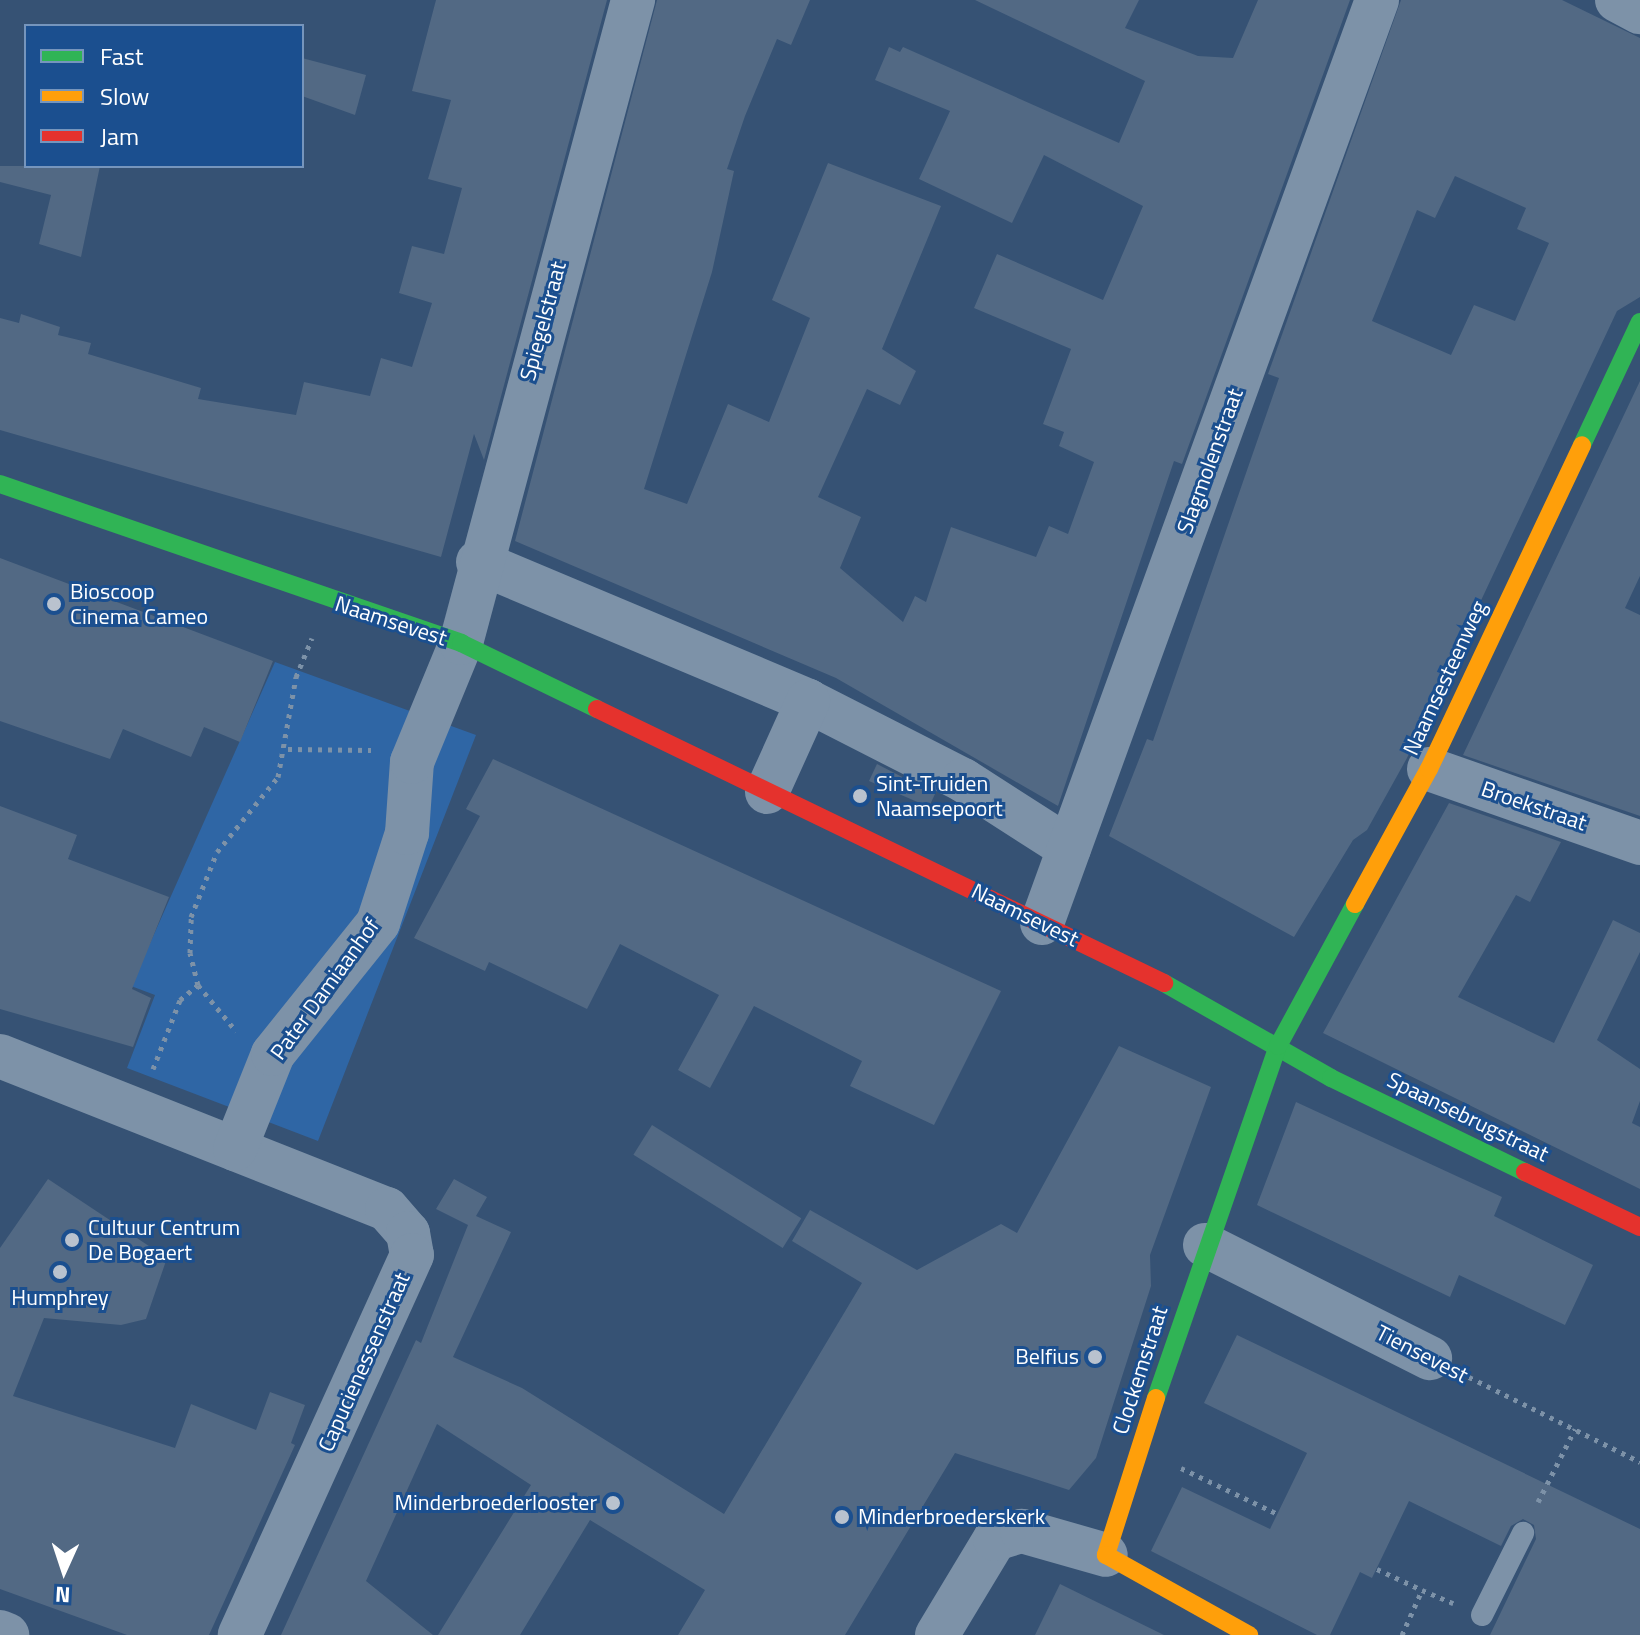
<!DOCTYPE html>
<html>
<head>
<meta charset="utf-8">
<style>
  body { margin:0 }
  #map { position:relative; width:1640px; height:1635px; overflow:hidden; background:#365274; font-family:"Titillium Web",sans-serif }
  div>[style] { position:absolute }
  [style*='--x'] { left:calc(var(--x)*1px); top:calc(var(--y)*1px); width:calc(var(--w)*1px); rotate:calc(var(--a)*1deg) }
  .green>* { inset:0; background:#2f66a5 }
  .building>* { inset:0; background:#526984; transform-origin:0 0 }
  .path>* { height:5px; margin-top:-2.5px; transform-origin:0; background:repeating-linear-gradient(90deg,#7d92a8 0 4px,transparent 0 10px) }
  .lane>* { height:22px; margin:-11px; padding:0 11px; transform-origin:11px; border-radius:11px; background:#7d92a8 }
  .street>* { height:44px; margin:-22px; padding:0 22px; transform-origin:22px; border-radius:22px; background:#7d92a8 }
  .fast>* { height:18px; margin:-9px; padding:0 9px; transform-origin:9px; border-radius:9px; background:#30b455 }
  .slow>* { height:18px; margin:-9px; padding:0 9px; transform-origin:9px; border-radius:9px; background:#ff9f0a }
  .jam>* { height:18px; margin:-9px; padding:0 9px; transform-origin:9px; border-radius:9px; background:#e5322d }
  .dots>* { width:22px; height:22px; translate:-50% -50%; box-sizing:border-box; border:4px solid #1b4f8f; border-radius:50% }
  span { translate:-50% -50%; white-space:nowrap; text-align:center; line-height:1.15; -webkit-text-stroke:6px #1b4f8f; paint-order:stroke }
  .street-label { font-size:22px; color:#fff }
  .poi-label { font-size:22px; color:#fff }
  .left { translate:0 -50%; text-align:left }
  .right { translate:-100% -50%; text-align:right }
  .legend { position:absolute; left:24px; top:24px; width:280px; height:144px; box-sizing:border-box; background:#1b4f8f; border:2px solid #7695bc; margin:0; padding:10px 14px; list-style:none; font-size:24px; color:#fff }
  .legend li { display:flex; align-items:center; gap:16px; height:40px }
  .legend b { width:40px; border:2px solid #7695bc }
  .north { position:absolute; left:24px; top:1531px; width:80px; height:80px; -webkit-text-stroke:6px #1b4f8f; paint-order:stroke; rotate:183deg; font-size:22px; font-weight:700; line-height:32px; text-align:center; color:#fff }
  .north::after { content:''; display:block; margin:auto; width:28px; height:36px; background:#fff; clip-path:polygon(50% 0,100% 100%,50% 72%,0 100%) }
</style>
</head>
<body>
<div id="map">
  <div class="green">
    <i style="clip-path:polygon(275px 662px,476px 735px,318px 1141px,127px 1068px,155px 995px,131px 986px)"></i>
  </div>
  <div class="building">
    <i style="clip-path:polygon(436px 0,607px 0,484px 460px,474px 434px,441px 557px,0 430px,0 318px,19px 323px,21px 314px,60px 327px,58px 335px,91px 343px,88px 354px,201px 388px,198px 399px,296px 415px,304px 382px,370px 396px,381px 358px,412px 367px,432px 303px,399px 293px,412px 246px,444px 254px,462px 188px,428px 179px,451px 100px,412px 91px)"></i>
    <i style="clip-path:polygon(657px 0,810px 0,791px 45px,777px 39px,745px 116px,727px 169px,734px 171px,712px 272px,644px 489px,687px 504px,728px 404px,769px 422px,810px 318px,772px 300px,828px 163px,941px 206px,882px 349px,916px 371px,900px 405px,867px 389px,818px 497px,861px 517px,840px 568px,903px 622px,915px 596px,926px 602px,951px 527px,1036px 557px,1049px 526px,1068px 534px,1094px 462px,1059px 446px,1064px 432px,1043px 424px,1071px 349px,974px 308px,997px 254px,1103px 300px,1143px 206px,1044px 155px,1012px 223px,919px 179px,950px 111px,875px 80px,889px 47px,900px 52px,903px 47px,1119px 143px,1145px 81px,975px 0,1139px 0,1125px 28px,1198px 56px,1233px 58px,1258px 0,1350px 0,1182px 464px,1174px 461px,1058px 806px,836px 678px,515px 541px)"></i>
    <i style="clip-path:polygon(evenodd,1401px 0,1562px 0,1640px 38px,1640px 297px,1617px 311px,1407px 758px,1367px 830px,1353px 840px,1294px 937px,1109px 836px,1147px 739px,1153px 741px,1279px 378px,1268px 374px,1401px 0,1455px 176px,1526px 208px,1517px 229px,1549px 243px,1515px 321px,1474px 305px,1451px 355px,1372px 321px,1417px 210px,1435px 218px,1455px 176px)"></i>
    <i style="clip-path:polygon(302px 58px,366px 75px,355px 115px,302px 96px)"></i>
    <i style="clip-path:polygon(0 166px,100px 166px,81px 257px,39px 244px,51px 195px,0 182px)"></i>
    <i style="clip-path:polygon(1640px 381px,1640px 576px,1625px 608px,1640px 615px,1640px 816px,1463px 755px)"></i>
    <i style="clip-path:polygon(0 558px,273px 661px,240px 742px,204px 727px,191px 757px,123px 729px,110px 759px,0 721px)"></i>
    <i style="clip-path:polygon(493px 759px,1001px 991px,934px 1125px,850px 1086px,862px 1061px,754px 1006px,710px 1088px,678px 1070px,719px 995px,620px 944px,587px 1009px,489px 962px,485px 971px,414px 938px,480px 816px,466px 809px)"></i>
    <i style="clip-path:polygon(877px 764px,935px 794px,929px 807px,869px 781px)"></i>
    <i style="clip-path:polygon(1449px 803px,1561px 842px,1530px 902px,1516px 895px,1458px 997px,1554px 1043px,1613px 920px,1640px 933px,1640px 952px,1597px 1040px,1640px 1069px,1640px 1101px,1632px 1123px,1640px 1127px,1640px 1189px,1323px 1033px)"></i>
    <i style="clip-path:polygon(0 806px,77px 835px,68px 859px,169px 897px,132px 989px,151px 998px,133px 1047px,0 1009px)"></i>
    <i style="clip-path:polygon(1119px 1046px,1211px 1087px,1150px 1255px,1151px 1286px,1096px 1458px,1069px 1490px,955px 1453px,845px 1635px,678px 1635px,705px 1590px,590px 1520px,520px 1635px,438px 1635px,531px 1485px,437px 1424px,366px 1581px,433px 1635px,281px 1635px,416px 1340px,421px 1343px,468px 1225px,436px 1209px,454px 1179px,487px 1197px,476px 1216px,511px 1232px,453px 1357px,522px 1388px,724px 1514px,862px 1283px,792px 1241px,810px 1210px,917px 1270px,1001px 1224px,1017px 1233px)"></i>
    <i style="clip-path:polygon(1296px 1102px,1502px 1197px,1494px 1216px,1593px 1265px,1565px 1325px,1459px 1275px,1450px 1297px,1257px 1205px)"></i>
    <i style="left:652px;top:1125px;width:176px;height:35px;rotate:32deg"></i>
    <i style="clip-path:polygon(48px 1179px,167px 1258px,146px 1319px,121px 1325px,44px 1318px,13px 1396px,175px 1448px,191px 1404px,256px 1430px,270px 1392px,305px 1405px,291px 1443px,295px 1445px,209px 1635px,127px 1635px,0 1589px,0 1248px)"></i>
    <i style="clip-path:polygon(1237px 1335px,1640px 1529px,1640px 1635px,1490px 1635px,1536px 1539px,1534px 1525px,1523px 1519px,1511px 1526px,1501px 1546px,1409px 1501px,1372px 1578px,1360px 1572px,1330px 1635px,1317px 1635px,1151px 1551px,1182px 1487px,1270px 1529px,1307px 1453px,1204px 1403px)"></i>
    <i style="clip-path:polygon(1060px 1584px,1164px 1635px,1035px 1635px)"></i>
  </div>
  <div class="path">
    <i style="--x:288;--y:749;--w:83;--a:0.7"></i>
    <i style="--x:198;--y:985;--w:60;--a:50.4"></i>
    <i style="--x:153;--y:1069;--w:74;--a:-68.6"></i>
    <i style="--x:180;--y:1000;--w:23;--a:-40"></i>
    <i style="--x:198;--y:985;--w:33;--a:-104"></i>
    <i style="--x:190;--y:953;--w:36;--a:-88"></i>
    <i style="--x:191;--y:917;--w:70;--a:-68.2"></i>
    <i style="--x:217;--y:852;--w:97;--a:-50.9"></i>
    <i style="--x:278;--y:777;--w:102;--a:-79.8"></i>
    <i style="--x:296;--y:677;--w:42;--a:-67.7"></i>
    <i style="--x:1469;--y:1377;--w:191;--a:26.4"></i>
    <i style="--x:1181;--y:1468;--w:107;--a:25.4"></i>
    <i style="--x:1538;--y:1502;--w:82;--a:-63.1"></i>
    <i style="--x:1377;--y:1569;--w:50;--a:25"></i>
    <i style="--x:1402;--y:1635;--w:49;--a:-66"></i>
    <i style="--x:1422;--y:1590;--w:34;--a:23"></i>
  </div>
  <div class="lane">
    <i style="--x:1482;--y:1615;--w:92;--a:-63.4"></i>
  </div>
  <div class="street">
    <i style="--x:1617;--y:0;--w:26;--a:28"></i>
    <i style="--x:478;--y:562;--w:358;--a:22.8"></i>
    <i style="--x:808;--y:701;--w:174;--a:27"></i>
    <i style="--x:963;--y:780;--w:126;--a:32.7"></i>
    <i style="--x:1429;--y:769;--w:224;--a:19.3"></i>
    <i style="--x:767;--y:792;--w:100;--a:-65.7"></i>
    <i style="--x:1042;--y:923;--w:982;--a:-70.05"></i>
    <i style="--x:0;--y:1056;--w:416;--a:21.6"></i>
    <i style="--x:387;--y:1209;--w:32;--a:49"></i>
    <i style="--x:408;--y:1233;--w:22;--a:80"></i>
    <i style="--x:412;--y:1255;--w:417;--a:114.4"></i>
    <i style="--x:235;--y:1149;--w:102;--a:-68.2"></i>
    <i style="--x:273;--y:1054;--w:168;--a:-51.3"></i>
    <i style="--x:378;--y:923;--w:95;--a:-72.1"></i>
    <i style="--x:407;--y:833;--w:71;--a:-86"></i>
    <i style="--x:412;--y:762;--w:129;--a:-67.6"></i>
    <i style="--x:461;--y:643;--w:666;--a:-75.02"></i>
    <i style="--x:1205;--y:1245;--w:252;--a:26.7"></i>
    <i style="--x:0;--y:1632;--w:8;--a:23"></i>
    <i style="--x:937;--y:1635;--w:112;--a:-58.9"></i>
    <i style="--x:995;--y:1539;--w:28;--a:-17"></i>
    <i style="--x:1022;--y:1531;--w:87;--a:15.9"></i>
  </div>
  <div class="fast">
    <i style="--x:1582;--y:445;--w:136;--a:-64.8"></i>
    <i style="--x:0;--y:484;--w:488;--a:19"></i>
    <i style="--x:461;--y:643;--w:151;--a:25.9"></i>
    <i style="--x:1164;--y:983;--w:192;--a:29.6"></i>
    <i style="--x:1331;--y:1078;--w:216;--a:25.9"></i>
    <i style="--x:1156;--y:1398;--w:373;--a:-70.9"></i>
    <i style="--x:1278;--y:1046;--w:162;--a:-61.5"></i>
  </div>
  <div class="slow">
    <i style="--x:1355;--y:904;--w:154;--a:-61.3"></i>
    <i style="--x:1429;--y:769;--w:358;--a:-64.7"></i>
    <i style="--x:1156;--y:1398;--w:165;--a:107.7"></i>
    <i style="--x:1106;--y:1555;--w:164;--a:29.2"></i>
  </div>
  <div class="jam">
    <i style="--x:597;--y:709;--w:630;--a:25.79"></i>
    <i style="--x:1525;--y:1172;--w:127;--a:25.6"></i>
  </div>
  <div class="dots">
    <i style="left:54px;top:604px;background:#b9c2ce"></i>
    <i style="left:860px;top:796px;background:#b9c2ce"></i>
    <i style="left:72px;top:1240px;background:#b9c2ce"></i>
    <i style="left:60px;top:1272px;background:#b9c2ce"></i>
    <i style="left:1095px;top:1357px;background:#b9c2ce"></i>
    <i style="left:613px;top:1503px;background:#b9c2ce"></i>
    <i style="left:842px;top:1517px;background:#b9c2ce"></i>
  </div>
  <div class="street-label">
    <span style="left:543px;top:321px;rotate:-75deg">Spiegelstraat</span>
    <span style="left:1210px;top:461px;rotate:-70deg">Slagmolenstraat</span>
    <span style="left:391px;top:621px;rotate:18deg">Naamsevest</span>
    <span style="left:1445px;top:678px;rotate:-65deg">Naamsesteenweg</span>
    <span style="left:1534px;top:806px;rotate:19deg">Broekstraat</span>
    <span style="left:1025px;top:915px;rotate:26deg">Naamsevest</span>
    <span style="left:325px;top:989px;rotate:-54deg">Pater Damiaanhof</span>
    <span style="left:1468px;top:1117px;rotate:26deg">Spaansebrugstraat</span>
    <span style="left:1422px;top:1354px;rotate:27deg">Tiensevest</span>
    <span style="left:364px;top:1362px;rotate:-66deg">Capucienessenstraat</span>
    <span style="left:1140px;top:1370px;rotate:-72deg">Clockemstraat</span>
  </div>
  <div class="poi-label">
    <span class="left" style="left:70px;top:604px">Bioscoop<br>Cinema Cameo</span>
    <span class="left" style="left:876px;top:796px">Sint-Truiden<br>Naamsepoort</span>
    <span class="left" style="left:88px;top:1240px">Cultuur Centrum<br>De Bogaert</span>
    <span style="left:60px;top:1298px">Humphrey</span>
    <span class="right" style="left:1079px;top:1357px">Belfius</span>
    <span class="right" style="left:597px;top:1503px">Minderbroederlooster</span>
    <span class="left" style="left:858px;top:1517px">Minderbroederskerk</span>
  </div>
  <ul class="legend">
  <li><b style="height:10px;background:#30b455"></b>Fast</li>
  <li><b style="height:10px;background:#ff9f0a"></b>Slow</li>
  <li><b style="height:10px;background:#e5322d"></b>Jam</li>
  </ul>
  <div class="north">N</div>
</div>
</body>
</html>
